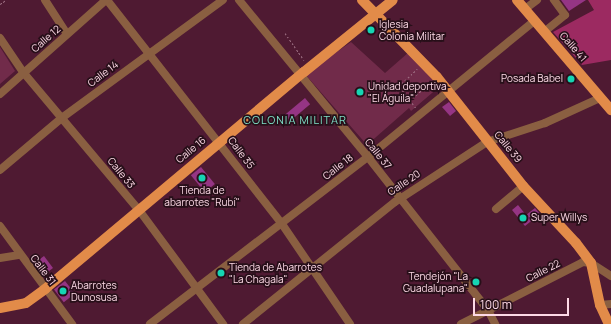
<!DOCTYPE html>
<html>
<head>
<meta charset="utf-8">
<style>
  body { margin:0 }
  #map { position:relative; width:611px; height:324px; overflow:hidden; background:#4f1a32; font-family:Manrope,sans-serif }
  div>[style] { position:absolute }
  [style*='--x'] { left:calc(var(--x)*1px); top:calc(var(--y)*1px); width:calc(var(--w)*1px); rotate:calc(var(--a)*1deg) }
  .green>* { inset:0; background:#712b4a }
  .forest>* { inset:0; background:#9c2a61 }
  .building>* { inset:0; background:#953584; transform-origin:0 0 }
  .path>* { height:1px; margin-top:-0.5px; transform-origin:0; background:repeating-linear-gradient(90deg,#a07386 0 2px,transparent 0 4px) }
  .minor>* { height:8px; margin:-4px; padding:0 4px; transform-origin:4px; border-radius:4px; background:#8a5f41 }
  .major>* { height:10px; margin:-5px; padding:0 5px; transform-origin:5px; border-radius:5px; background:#e28b49 }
  .dots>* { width:11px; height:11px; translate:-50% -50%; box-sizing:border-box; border:2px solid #270f19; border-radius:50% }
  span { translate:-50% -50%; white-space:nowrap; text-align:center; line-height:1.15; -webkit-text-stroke:3.5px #270f19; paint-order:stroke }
  .poi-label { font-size:10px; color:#fdd9e6 }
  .left { translate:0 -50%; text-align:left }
  .right { translate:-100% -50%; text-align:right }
  .street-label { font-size:10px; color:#fdd9e6 }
  .neighbourhood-label { font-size:11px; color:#7fe1c8; letter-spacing:1px }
  .scale { position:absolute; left:473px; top:298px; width:96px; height:18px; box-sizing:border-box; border:2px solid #fdd9e6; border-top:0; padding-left:5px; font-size:12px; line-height:14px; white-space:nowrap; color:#fdd9e6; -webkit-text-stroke:3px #270f19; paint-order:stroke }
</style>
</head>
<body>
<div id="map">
  <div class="green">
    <i style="clip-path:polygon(351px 42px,385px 73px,409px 52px,439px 87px,411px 111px,409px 108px,367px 145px,305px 74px)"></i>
    <i style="clip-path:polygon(0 47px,15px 71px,0 84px)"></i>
  </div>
  <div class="forest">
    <i style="clip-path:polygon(588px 0,611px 0,611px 60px,582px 65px,553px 32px,594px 10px)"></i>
  </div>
  <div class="building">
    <i style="clip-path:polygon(561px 0,586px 0,569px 11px)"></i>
    <i style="left:305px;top:98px;width:8px;height:32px;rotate:50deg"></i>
    <i style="clip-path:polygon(449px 102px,456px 111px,450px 116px,442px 107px)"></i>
    <i style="left:201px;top:167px;width:22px;height:13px;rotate:51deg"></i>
    <i style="clip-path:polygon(518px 205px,526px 215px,535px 208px,540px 214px,525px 226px,512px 210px)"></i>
    <i style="left:44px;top:256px;width:15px;height:11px;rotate:53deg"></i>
    <i style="left:65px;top:281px;width:16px;height:14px;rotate:52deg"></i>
  </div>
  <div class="path">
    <i style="--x:0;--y:4;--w:7;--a:-34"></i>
    <i style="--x:285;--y:33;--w:33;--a:55"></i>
    <i style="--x:400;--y:87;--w:26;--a:53"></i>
    <i style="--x:391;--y:90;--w:9;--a:-27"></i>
    <i style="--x:399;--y:86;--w:25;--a:-43"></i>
    <i style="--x:410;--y:100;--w:26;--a:-40"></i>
  </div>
  <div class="minor">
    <i style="--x:45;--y:0;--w:40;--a:57.1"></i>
    <i style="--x:107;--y:0;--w:284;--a:52"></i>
    <i style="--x:282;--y:224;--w:121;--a:55.8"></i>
    <i style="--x:239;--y:0;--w:203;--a:50.6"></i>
    <i style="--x:368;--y:157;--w:194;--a:51.9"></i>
    <i style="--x:488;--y:310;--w:16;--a:63"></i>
    <i style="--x:525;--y:9;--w:15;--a:-37"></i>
    <i style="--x:544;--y:32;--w:27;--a:-39"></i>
    <i style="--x:565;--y:15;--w:19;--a:-126"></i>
    <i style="--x:0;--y:38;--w:41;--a:55.9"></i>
    <i style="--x:23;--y:72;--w:180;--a:50"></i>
    <i style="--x:139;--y:210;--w:142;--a:53.6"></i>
    <i style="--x:0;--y:94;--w:142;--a:-41.6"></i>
    <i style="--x:0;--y:170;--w:82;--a:-40.1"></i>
    <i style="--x:63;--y:117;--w:198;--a:-36.2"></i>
    <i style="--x:496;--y:209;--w:35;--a:-40"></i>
    <i style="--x:0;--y:226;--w:122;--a:53.7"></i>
    <i style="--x:0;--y:258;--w:20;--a:-9"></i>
    <i style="--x:600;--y:305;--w:11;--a:-5"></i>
    <i style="--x:150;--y:324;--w:275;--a:-37.5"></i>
    <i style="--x:368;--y:157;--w:215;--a:-39.3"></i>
    <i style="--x:243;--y:324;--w:195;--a:-38.8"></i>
    <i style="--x:395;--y:202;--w:110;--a:-33.1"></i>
    <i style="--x:487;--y:142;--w:61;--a:-18.1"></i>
    <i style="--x:545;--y:123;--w:60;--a:-24.4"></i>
    <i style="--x:461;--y:324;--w:137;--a:-26.9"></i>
    <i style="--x:583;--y:262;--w:8;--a:7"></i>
    <i style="--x:591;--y:263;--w:24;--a:33"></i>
  </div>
  <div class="major">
    <i style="--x:362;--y:0;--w:107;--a:45.8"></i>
    <i style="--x:437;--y:77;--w:139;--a:51.7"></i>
    <i style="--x:523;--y:186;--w:78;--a:47.1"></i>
    <i style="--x:576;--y:243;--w:25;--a:53"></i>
    <i style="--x:591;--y:263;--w:43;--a:77.9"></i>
    <i style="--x:600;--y:305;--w:21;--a:65"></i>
    <i style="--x:517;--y:0;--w:145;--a:49.5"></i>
    <i style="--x:0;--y:308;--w:26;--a:-11"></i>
    <i style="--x:26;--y:303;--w:24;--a:-36"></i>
    <i style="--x:45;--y:289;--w:338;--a:-40"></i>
    <i style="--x:304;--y:72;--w:114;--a:-39"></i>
  </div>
  <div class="dots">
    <i style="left:371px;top:30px;background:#16d5b3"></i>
    <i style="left:571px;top:79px;background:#16d5b3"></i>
    <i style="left:360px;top:92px;background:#16d5b3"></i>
    <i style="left:202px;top:178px;background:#16d5b3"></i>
    <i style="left:523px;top:218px;background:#16d5b3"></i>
    <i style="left:221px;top:273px;background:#16d5b3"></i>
    <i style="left:476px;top:282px;background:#16d5b3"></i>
    <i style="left:63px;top:291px;background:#16d5b3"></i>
  </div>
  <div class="poi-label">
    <span class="left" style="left:379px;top:30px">Iglesia<br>Colonia Militar</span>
    <span class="right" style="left:563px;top:79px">Posada Babel</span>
    <span class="left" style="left:368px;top:92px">Unidad deportiva<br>"El Águila"</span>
    <span style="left:202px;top:196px">Tienda de<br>abarrotes "Rubí"</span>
    <span class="left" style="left:531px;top:218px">Super Willys</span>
    <span class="left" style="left:229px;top:273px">Tienda de Abarrotes<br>"La Chagala"</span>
    <span class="right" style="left:468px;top:282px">Tendejón "La<br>Guadalupana"</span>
    <span class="left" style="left:71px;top:291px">Abarrotes<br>Dunosusa</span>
  </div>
  <div class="street-label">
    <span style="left:46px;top:39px;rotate:-41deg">Calle 12</span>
    <span style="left:573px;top:47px;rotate:49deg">Calle 41</span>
    <span style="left:103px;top:74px;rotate:-37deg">Calle 14</span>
    <span style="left:508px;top:147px;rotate:51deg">Calle 39</span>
    <span style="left:191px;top:150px;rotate:-40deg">Calle 16</span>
    <span style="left:241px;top:153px;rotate:53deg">Calle 35</span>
    <span style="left:378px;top:154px;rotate:51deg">Calle 37</span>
    <span style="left:338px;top:167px;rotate:-38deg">Calle 18</span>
    <span style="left:121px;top:173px;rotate:51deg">Calle 33</span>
    <span style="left:404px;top:183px;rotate:-34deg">Calle 20</span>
    <span style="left:43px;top:270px;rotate:53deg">Calle 31</span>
    <span style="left:543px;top:271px;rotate:-27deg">Calle 22</span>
  </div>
  <div class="neighbourhood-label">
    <span style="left:295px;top:120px">COLONIA MILITAR</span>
  </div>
  <div class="scale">100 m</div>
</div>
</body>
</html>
